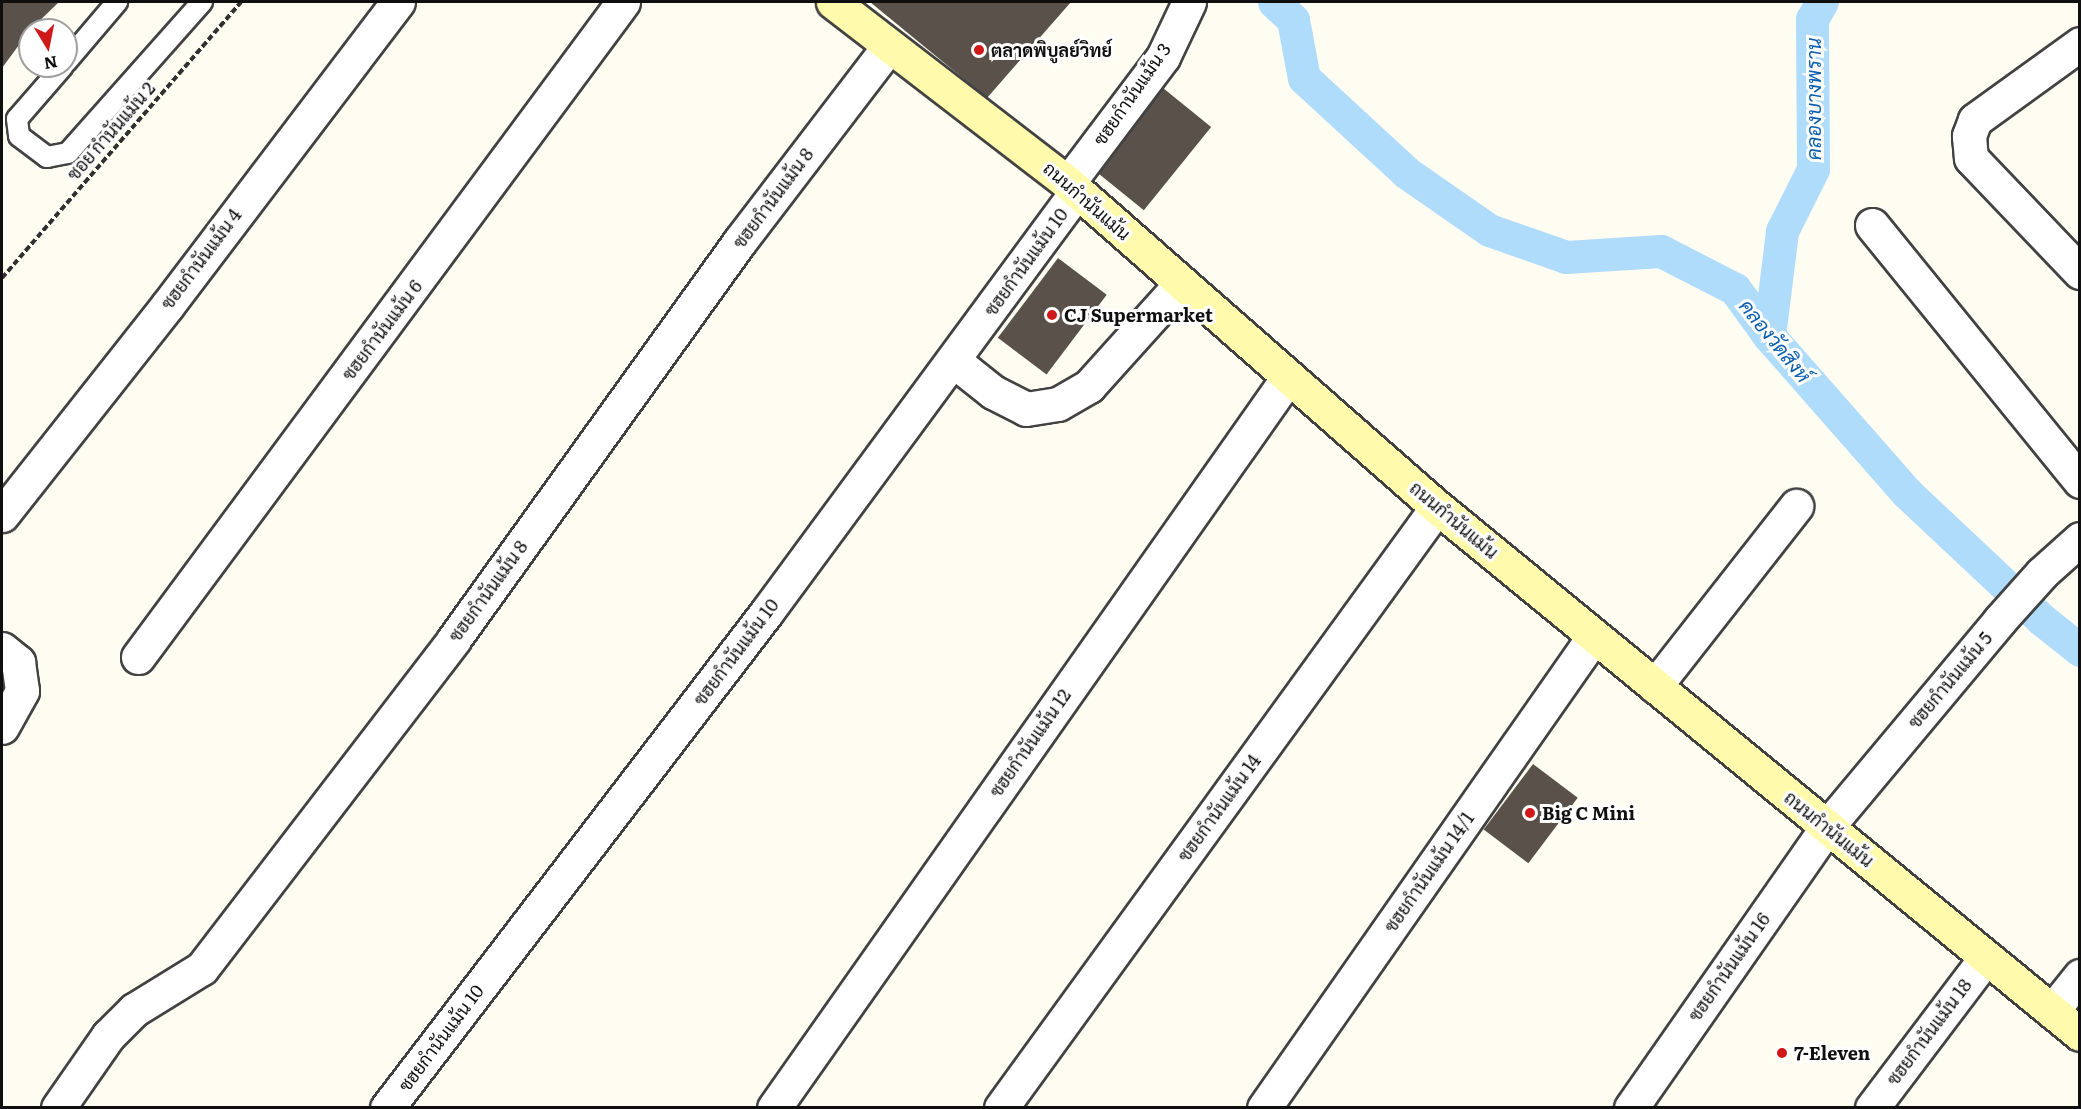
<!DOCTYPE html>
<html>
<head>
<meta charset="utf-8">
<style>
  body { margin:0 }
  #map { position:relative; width:2081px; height:1109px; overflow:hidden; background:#fffdf1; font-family:Literata,Sarabun,serif }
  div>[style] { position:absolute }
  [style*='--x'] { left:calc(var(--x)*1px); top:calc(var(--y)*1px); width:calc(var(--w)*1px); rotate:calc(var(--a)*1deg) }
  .canal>* { height:33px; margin:-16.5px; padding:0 16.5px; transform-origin:16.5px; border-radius:16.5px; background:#b0dcfc }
  .building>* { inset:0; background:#59514a; transform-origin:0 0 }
  .path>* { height:4px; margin-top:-2px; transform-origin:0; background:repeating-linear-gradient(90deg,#313131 0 6px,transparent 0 9px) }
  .roads { filter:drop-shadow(2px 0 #424242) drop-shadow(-2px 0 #424242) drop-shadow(0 2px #424242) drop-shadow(0 -2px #424242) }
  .lane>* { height:20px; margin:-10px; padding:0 10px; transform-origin:10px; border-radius:10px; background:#fff }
  .street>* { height:33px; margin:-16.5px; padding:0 16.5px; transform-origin:16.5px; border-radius:16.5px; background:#fff }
  .secondary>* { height:33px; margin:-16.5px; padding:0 16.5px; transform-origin:16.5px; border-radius:16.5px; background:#fffaac }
  .dots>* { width:16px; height:16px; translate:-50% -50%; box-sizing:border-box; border:3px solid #fff; border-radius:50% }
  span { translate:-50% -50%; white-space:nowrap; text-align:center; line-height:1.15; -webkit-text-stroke:6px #fff; paint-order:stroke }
  .poi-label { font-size:18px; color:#0f0f0f; font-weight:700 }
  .left { translate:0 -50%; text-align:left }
  .street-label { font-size:18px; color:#0f0f0f }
  .water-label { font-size:20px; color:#0a5eaf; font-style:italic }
  .frame { position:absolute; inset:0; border:3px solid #0f0f0f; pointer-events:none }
  .north { position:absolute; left:18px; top:18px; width:60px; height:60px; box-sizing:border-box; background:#fff; border:2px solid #9f9f9f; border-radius:50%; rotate:170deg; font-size:16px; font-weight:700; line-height:24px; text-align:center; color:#0f0f0f }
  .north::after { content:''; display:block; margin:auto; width:21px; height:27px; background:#ce1918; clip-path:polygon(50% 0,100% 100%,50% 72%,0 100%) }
</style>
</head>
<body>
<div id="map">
  <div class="canal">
    <i style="--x:1274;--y:2;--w:26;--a:43"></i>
    <i style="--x:1293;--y:20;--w:59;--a:79.3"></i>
    <i style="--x:1304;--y:78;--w:140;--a:42.7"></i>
    <i style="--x:1407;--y:173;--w:100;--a:34.8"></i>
    <i style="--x:1489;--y:230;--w:82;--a:19.3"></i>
    <i style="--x:1566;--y:257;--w:95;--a:-3.6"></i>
    <i style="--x:1661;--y:251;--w:83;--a:27.2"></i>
    <i style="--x:1735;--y:289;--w:58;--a:54.1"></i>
    <i style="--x:1769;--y:336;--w:209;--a:48.7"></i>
    <i style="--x:1907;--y:493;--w:184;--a:43.2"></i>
    <i style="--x:2041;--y:619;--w:50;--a:38.5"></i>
    <i style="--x:1769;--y:336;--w:106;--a:-82.9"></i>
    <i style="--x:1782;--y:231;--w:69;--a:-63.4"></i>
    <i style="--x:1813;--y:169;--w:150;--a:-90.4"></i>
    <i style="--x:1812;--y:19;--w:20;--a:-60"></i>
  </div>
  <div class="building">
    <i style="clip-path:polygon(2px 2px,59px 2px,30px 30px,2px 68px)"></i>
    <i style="clip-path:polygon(870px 2px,1071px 2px,987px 98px)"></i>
    <i style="left:1163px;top:88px;width:62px;height:107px;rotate:39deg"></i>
    <i style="left:1058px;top:258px;width:61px;height:100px;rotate:37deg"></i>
    <i style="left:1533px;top:764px;width:56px;height:82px;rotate:37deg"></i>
  </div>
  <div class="path">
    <i style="--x:2;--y:278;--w:365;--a:-49.1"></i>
  </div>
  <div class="roads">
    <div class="lane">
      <i style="--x:66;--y:62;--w:79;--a:-49.6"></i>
      <i style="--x:63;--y:66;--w:70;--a:131"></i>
      <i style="--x:17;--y:119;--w:17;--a:83"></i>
      <i style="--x:19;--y:136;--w:35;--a:37"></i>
      <i style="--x:47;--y:157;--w:21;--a:-11"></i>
      <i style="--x:68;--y:153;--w:202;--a:-48.4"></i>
    </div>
    <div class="street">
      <i style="--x:2080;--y:44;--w:130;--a:144.1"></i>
      <i style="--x:1975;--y:120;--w:17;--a:111"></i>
      <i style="--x:1969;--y:136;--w:22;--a:85"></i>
      <i style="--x:1971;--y:158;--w:158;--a:46.3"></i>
      <i style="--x:1068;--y:183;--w:158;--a:-53"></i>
      <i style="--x:1163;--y:57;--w:61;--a:-64.7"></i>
      <i style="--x:1872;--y:225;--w:330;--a:50.9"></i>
      <i style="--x:954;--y:361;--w:50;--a:38.5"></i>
      <i style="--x:993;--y:392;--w:37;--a:27"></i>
      <i style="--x:1026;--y:409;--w:32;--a:-9"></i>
      <i style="--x:1058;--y:404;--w:36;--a:-30"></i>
      <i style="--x:1089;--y:386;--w:137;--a:-48"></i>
      <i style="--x:2;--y:515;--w:266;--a:-51.7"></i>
      <i style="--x:167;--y:306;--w:382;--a:-52.8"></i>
      <i style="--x:2;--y:649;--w:21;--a:39"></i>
      <i style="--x:18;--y:662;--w:29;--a:82"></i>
      <i style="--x:22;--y:691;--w:41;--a:119.1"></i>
      <i style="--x:138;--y:657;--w:815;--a:-53.48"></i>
      <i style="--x:1655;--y:686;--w:229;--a:-51.9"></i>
      <i style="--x:2052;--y:1011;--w:45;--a:-51.3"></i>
      <i style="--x:58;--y:1108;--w:88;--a:-55.2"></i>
      <i style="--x:108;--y:1036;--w:37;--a:-45"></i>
      <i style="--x:134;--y:1010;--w:80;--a:-31.7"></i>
      <i style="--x:202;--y:968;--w:414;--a:-52.5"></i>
      <i style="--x:454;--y:639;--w:490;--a:-54.3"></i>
      <i style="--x:740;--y:241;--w:245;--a:-52.6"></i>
      <i style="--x:387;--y:1108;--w:623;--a:-52.56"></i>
      <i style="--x:766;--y:613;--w:524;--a:-53.61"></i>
      <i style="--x:774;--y:1108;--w:891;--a:-54.87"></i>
      <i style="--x:1001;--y:1108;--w:742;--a:-54.04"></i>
      <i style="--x:1264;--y:1108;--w:576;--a:-55.04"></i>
      <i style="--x:1631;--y:1108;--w:343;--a:-55.1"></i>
      <i style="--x:1827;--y:827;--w:268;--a:-50.1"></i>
      <i style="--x:1999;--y:621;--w:64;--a:-48.1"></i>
      <i style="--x:2042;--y:573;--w:51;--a:-41.8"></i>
      <i style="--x:1872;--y:1108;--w:189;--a:-52.9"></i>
    </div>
    <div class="secondary">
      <i style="--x:833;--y:2;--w:297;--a:37.6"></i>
      <i style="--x:1068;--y:183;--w:491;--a:41.3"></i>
      <i style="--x:1437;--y:507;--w:831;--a:39.34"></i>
    </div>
  </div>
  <div class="dots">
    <i style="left:979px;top:50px;background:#ce1918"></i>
    <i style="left:1052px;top:315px;background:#ce1918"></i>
    <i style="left:1530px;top:813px;background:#ce1918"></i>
    <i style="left:1782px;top:1053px;background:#ce1918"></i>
  </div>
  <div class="poi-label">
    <span class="left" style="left:991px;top:50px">ตลาดพิบูลย์วิทย์</span>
    <span class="left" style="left:1064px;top:315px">CJ Supermarket</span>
    <span class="left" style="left:1542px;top:813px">Big C Mini</span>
    <span class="left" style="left:1794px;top:1053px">7-Eleven</span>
  </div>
  <div class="street-label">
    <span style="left:1132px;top:94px;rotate:-55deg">ซฮยกำนันแม้น 3</span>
    <span style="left:111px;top:131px;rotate:-49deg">ซอย กำนันแม้น 2</span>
    <span style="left:773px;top:198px;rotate:-53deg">ซฮยกำนันแม้น 8</span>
    <span style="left:1087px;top:201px;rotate:41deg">ถนนกำนันแม้น</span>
    <span style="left:201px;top:259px;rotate:-53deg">ซฮยกำนันแม้น 4</span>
    <span style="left:1026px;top:262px;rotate:-54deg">ซฮยกำนันแม้น 10</span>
    <span style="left:382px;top:330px;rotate:-53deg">ซฮยกำนันแม้น 6</span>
    <span style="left:1454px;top:520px;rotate:40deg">ถนนกำนันแม้น</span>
    <span style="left:488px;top:591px;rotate:-54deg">ซฮยกำนันแม้น 8</span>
    <span style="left:736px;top:652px;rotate:-53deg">ซฮยกำนันแม้น 10</span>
    <span style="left:1950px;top:680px;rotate:-50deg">ซฮยกำนันแม้น 5</span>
    <span style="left:1030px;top:743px;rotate:-55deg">ซฮยกำนันแม้น 12</span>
    <span style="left:1219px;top:808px;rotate:-54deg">ซฮยกำนันแม้น 14</span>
    <span style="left:1829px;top:829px;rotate:39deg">ถนนกำนันแม้น</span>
    <span style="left:1429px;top:872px;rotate:-55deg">ซฮยกำนันแม้น 14/1</span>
    <span style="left:1729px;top:967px;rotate:-55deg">ซฮยกำนันแม้น 16</span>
    <span style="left:1929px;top:1032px;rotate:-53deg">ซฮยกำนันแม้น 18</span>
    <span style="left:441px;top:1038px;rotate:-53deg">ซฮยกำนันแม้น 10</span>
  </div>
  <div class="water-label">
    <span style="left:1812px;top:99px;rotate:-90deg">คลองบางพราน</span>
    <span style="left:1776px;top:340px;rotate:51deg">คลองวัดสิงห์</span>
  </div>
  <div class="frame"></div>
  <div class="north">N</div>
</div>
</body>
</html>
